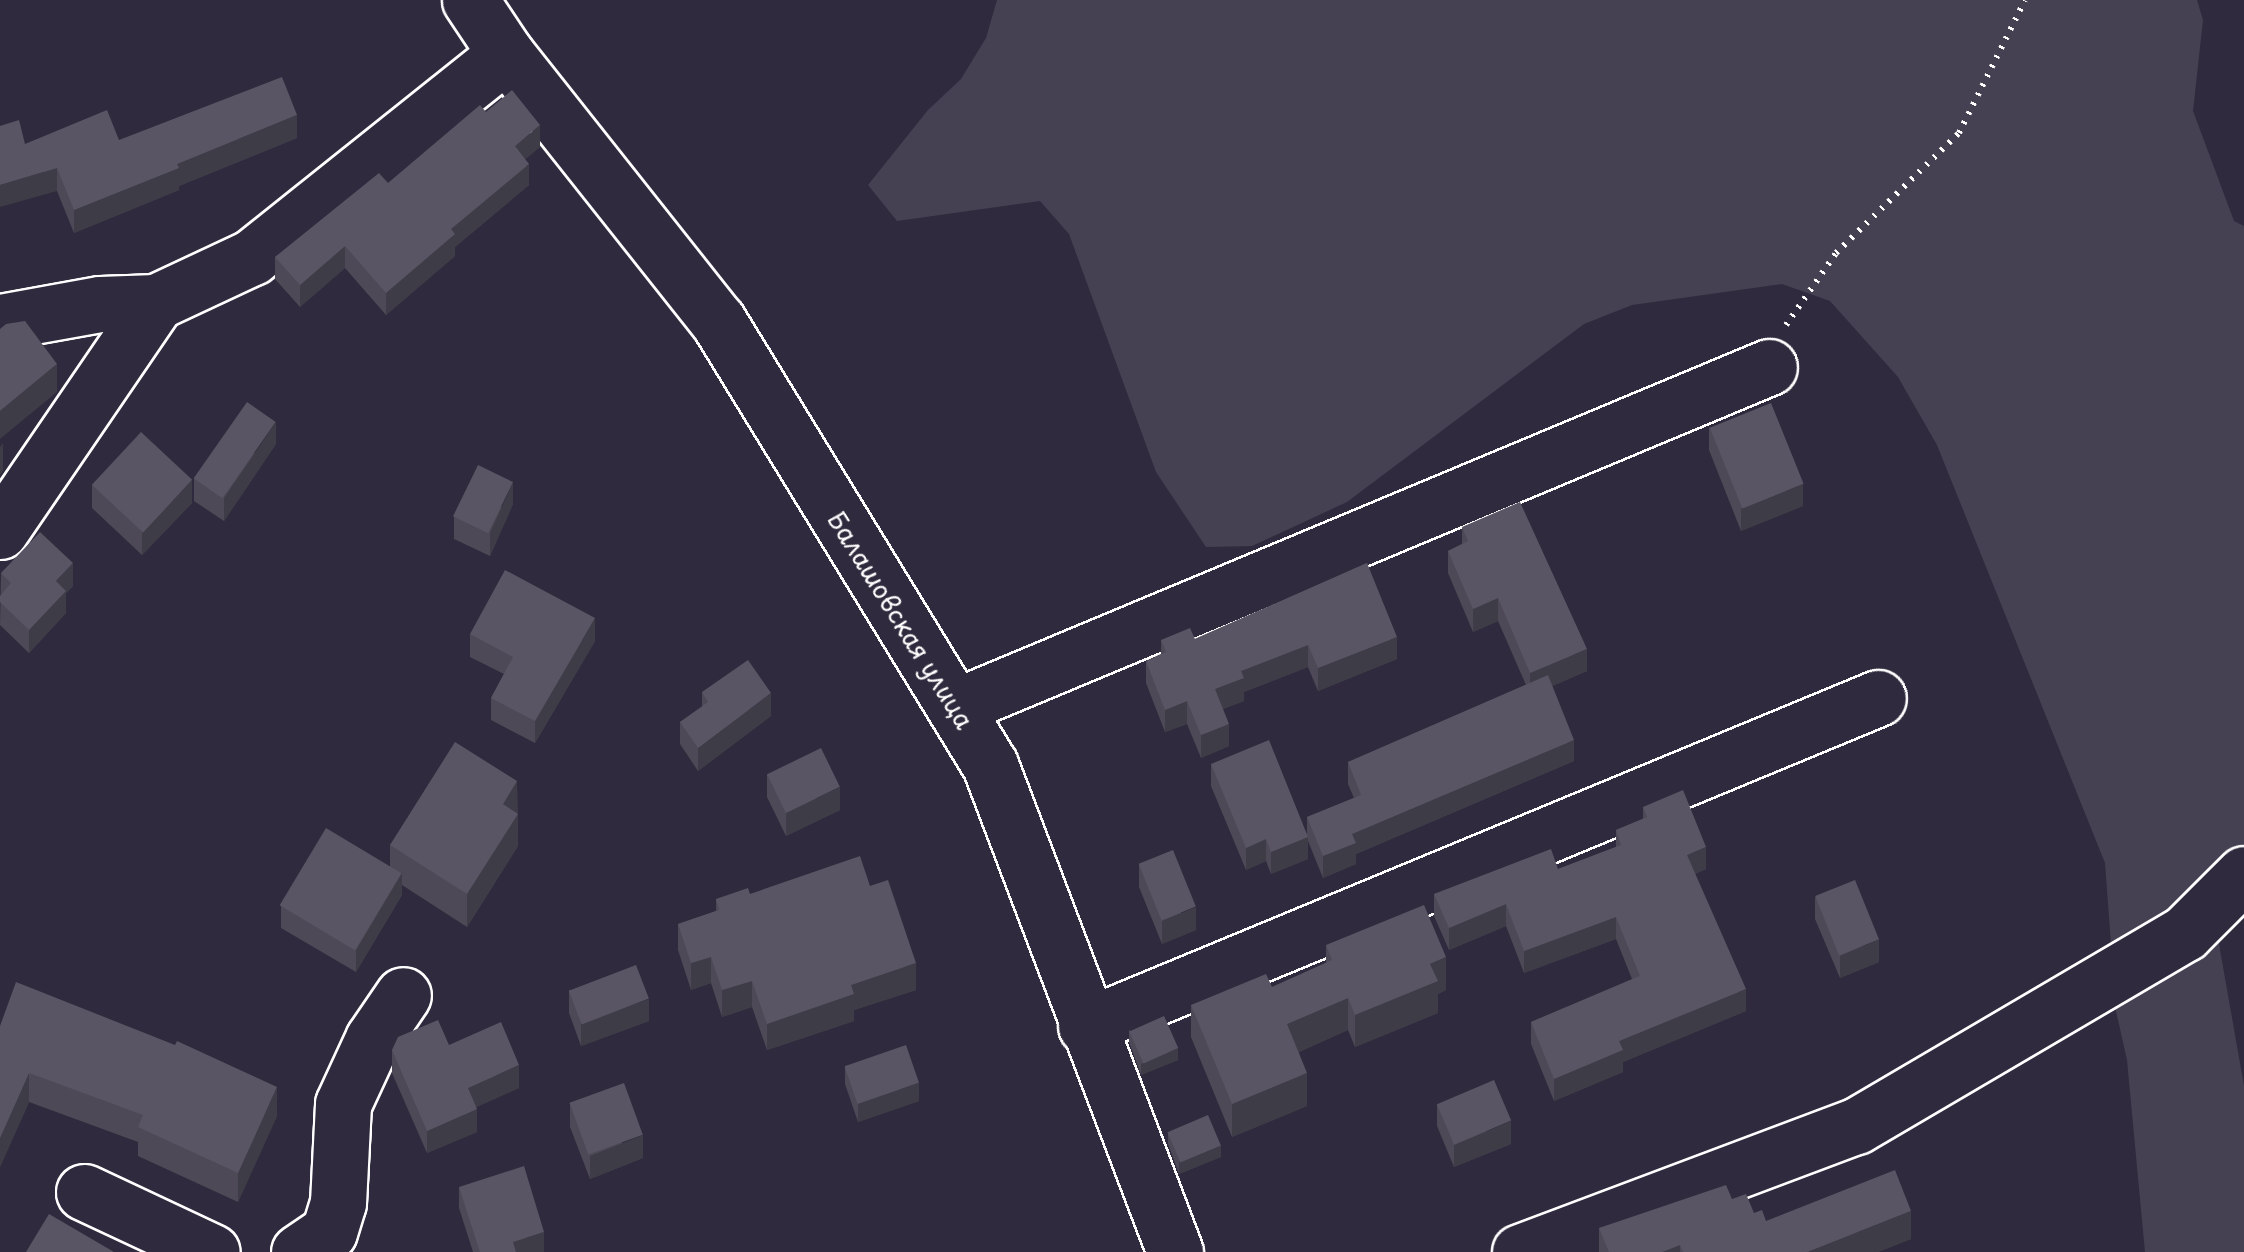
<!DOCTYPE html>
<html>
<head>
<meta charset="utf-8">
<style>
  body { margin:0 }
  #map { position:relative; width:2244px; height:1252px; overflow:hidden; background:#2f2a3d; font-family:"Playpen Sans",sans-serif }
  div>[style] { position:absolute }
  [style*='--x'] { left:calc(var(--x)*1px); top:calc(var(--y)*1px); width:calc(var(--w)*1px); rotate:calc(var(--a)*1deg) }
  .green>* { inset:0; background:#464152 }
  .path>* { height:6px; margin-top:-3px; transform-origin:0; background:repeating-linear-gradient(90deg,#fff 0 2.5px,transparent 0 10.5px) }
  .roads { filter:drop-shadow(2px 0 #fff) drop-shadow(-2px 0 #fff) drop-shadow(0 2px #fff) drop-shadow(0 -2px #fff) }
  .minor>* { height:55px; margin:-27.5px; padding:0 27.5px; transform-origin:27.5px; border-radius:27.5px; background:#2f2a3d }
  .wall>* { inset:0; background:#4d4956 }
  .shaded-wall>* { inset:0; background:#3e3c46 }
  .building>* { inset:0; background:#595564; transform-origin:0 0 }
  span { translate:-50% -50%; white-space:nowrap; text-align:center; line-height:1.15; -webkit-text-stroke:9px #2f2a3d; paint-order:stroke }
  .street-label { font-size:25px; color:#fff }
</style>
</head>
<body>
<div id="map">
  <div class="green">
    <div style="clip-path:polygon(997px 0,2197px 0,2203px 20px,2193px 111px,2234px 221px,2244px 226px,2244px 899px,2216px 927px,2244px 1086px,2244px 1252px,2145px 1252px,2127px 1060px,2116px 1011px,2105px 863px,1937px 445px,1898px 377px,1830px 301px,1782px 284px,1632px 305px,1584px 324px,1347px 502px,1252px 546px,1206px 547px,1156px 472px,1069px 234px,1040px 201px,897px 221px,868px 185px,928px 110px,961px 79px,986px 38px)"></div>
  </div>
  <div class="path">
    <div style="--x:1786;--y:325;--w:88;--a:-55.2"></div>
    <div style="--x:1836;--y:253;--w:172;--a:-44.3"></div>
    <div style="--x:1959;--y:133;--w:148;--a:-63.6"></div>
  </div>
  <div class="roads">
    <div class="minor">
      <div style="--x:470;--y:0;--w:65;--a:56.3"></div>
      <div style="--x:506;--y:54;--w:341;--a:51.6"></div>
      <div style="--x:718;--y:321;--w:521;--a:58.51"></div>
      <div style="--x:990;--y:765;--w:521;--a:69.2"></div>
      <div style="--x:0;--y:322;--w:102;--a:-10.2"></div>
      <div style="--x:100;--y:304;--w:56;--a:-2"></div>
      <div style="--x:0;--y:531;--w:277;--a:-55.7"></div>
      <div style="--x:156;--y:302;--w:106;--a:-25.1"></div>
      <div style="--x:252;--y:257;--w:325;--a:-38.6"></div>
      <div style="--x:955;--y:707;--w:882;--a:-22.67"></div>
      <div style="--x:1086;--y:1026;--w:857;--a:-22.5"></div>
      <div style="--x:84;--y:1192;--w:141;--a:25.1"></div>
      <div style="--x:299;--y:1252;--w:36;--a:-34"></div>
      <div style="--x:329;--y:1232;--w:30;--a:-73"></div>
      <div style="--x:338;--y:1203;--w:99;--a:-87.1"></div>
      <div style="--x:343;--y:1104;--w:72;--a:-65.2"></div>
      <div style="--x:373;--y:1039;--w:53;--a:-55.7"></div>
      <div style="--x:1520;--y:1252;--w:359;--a:-20.6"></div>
      <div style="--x:1856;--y:1126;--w:381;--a:-30.4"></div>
      <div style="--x:2185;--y:933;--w:83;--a:-45"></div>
    </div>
  </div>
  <div class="wall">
    <div style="clip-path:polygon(486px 112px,540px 147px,525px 159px,529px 185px,455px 247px,455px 256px,386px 315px,345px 268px,300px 307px,275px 279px,275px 257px,388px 183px)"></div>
    <div style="clip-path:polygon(297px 138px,179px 186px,179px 190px,74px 233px,57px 191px,25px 144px,119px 140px)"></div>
    <div style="clip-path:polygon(1709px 427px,1803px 506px,1741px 531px,1709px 450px)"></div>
    <div style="clip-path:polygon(276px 444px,224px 521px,194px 501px,194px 478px)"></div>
    <div style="clip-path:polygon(92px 485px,192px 503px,142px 555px,92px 508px)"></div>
    <div style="clip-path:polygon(513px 504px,490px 556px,454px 539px,454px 517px)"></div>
    <div style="clip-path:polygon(1462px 527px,1587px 671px,1552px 686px,1574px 761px,1356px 854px,1356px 864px,1323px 878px,1308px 841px,1308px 859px,1271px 874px,1266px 861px,1246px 870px,1211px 786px,1211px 764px,1307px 834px,1307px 817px,1354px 798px,1348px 784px,1348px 762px,1526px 685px,1498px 621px,1473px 632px,1448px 573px,1448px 551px,1462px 544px)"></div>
    <div style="clip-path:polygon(1367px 563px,1397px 659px,1318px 691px,1308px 667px,1244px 692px,1244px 701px,1223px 709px,1229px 746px,1201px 758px,1187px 724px,1165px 732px,1146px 683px,1146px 661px,1161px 654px,1161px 640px,1195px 639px)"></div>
    <div style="clip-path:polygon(1px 573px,73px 586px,66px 593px,66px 613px,29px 653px,0 625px)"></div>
    <div style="clip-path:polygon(470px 634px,595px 641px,535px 743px,491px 720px,491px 698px,504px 674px,470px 657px)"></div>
    <div style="clip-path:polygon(702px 692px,771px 716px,698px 771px,680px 744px,680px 722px,702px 707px)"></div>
    <div style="clip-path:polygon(767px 774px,840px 810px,786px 836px,767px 797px)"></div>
    <div style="clip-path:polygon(517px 781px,518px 846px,467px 927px,402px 885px,402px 895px,356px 972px,281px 928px,281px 906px,390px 866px,390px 845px)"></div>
    <div style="clip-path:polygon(1643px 807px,1706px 869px,1695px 874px,1746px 1011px,1623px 1062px,1623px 1072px,1554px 1101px,1531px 1044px,1531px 1022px,1632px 979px,1616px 939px,1524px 973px,1506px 926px,1449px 950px,1434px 916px,1434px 894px,1558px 869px,1616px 847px,1616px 830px,1643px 819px)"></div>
    <div style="clip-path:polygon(1139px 864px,1196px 930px,1162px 944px,1139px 887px)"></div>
    <div style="clip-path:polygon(870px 886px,916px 990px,854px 1010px,854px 1021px,767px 1050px,752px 1007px,722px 1017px,711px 983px,691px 990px,678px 950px,678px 924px,716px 911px,716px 899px,750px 894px)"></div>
    <div style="clip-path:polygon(1815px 897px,1879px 962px,1840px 978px,1815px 919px)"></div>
    <div style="clip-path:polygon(1326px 945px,1446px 990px,1438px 994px,1438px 1013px,1355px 1047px,1348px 1030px,1299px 1052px,1307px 1106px,1232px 1137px,1191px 1037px,1191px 1005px,1272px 987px,1326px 963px)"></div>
    <div style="clip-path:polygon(569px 990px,649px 1021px,581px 1046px,569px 1013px)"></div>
    <div style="clip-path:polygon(0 1026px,277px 1116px,238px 1202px,138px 1156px,138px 1142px,29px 1102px,0 1167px)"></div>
    <div style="clip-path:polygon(1129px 1030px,1178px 1060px,1141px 1075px,1129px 1042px)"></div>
    <div style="clip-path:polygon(449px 1045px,519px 1088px,476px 1107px,477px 1132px,427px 1153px,392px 1073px,392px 1050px)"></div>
    <div style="clip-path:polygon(845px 1066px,919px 1101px,858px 1122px,845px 1084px)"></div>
    <div style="clip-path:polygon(570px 1104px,643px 1158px,590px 1179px,570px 1127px)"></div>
    <div style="clip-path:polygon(1437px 1104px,1511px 1144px,1454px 1167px,1437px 1126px)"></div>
    <div style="clip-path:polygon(1168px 1133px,1221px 1157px,1179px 1174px,1168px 1144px)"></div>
    <div style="clip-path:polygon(459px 1187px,544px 1252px,473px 1252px,459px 1208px)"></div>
    <div style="clip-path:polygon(1732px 1199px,1766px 1221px,1911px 1239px,1878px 1252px,1599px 1252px,1599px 1228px)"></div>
  </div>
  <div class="shaded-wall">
    <div style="clip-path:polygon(297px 115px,297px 138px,179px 186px,179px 190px,74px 233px,74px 210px,177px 164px)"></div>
    <div style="clip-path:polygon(540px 125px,540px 147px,515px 168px,515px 146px)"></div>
    <div style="clip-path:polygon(529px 164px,529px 185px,455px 247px,455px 256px,386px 315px,386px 293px,451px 229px)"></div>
    <div style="clip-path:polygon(57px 168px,57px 191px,0 207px,0 185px)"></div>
    <div style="clip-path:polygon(345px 246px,345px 268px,300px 307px,300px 285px)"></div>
    <div style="clip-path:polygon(57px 364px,57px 392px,0 439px,0 411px)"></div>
    <div style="clip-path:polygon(276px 422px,276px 444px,224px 521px,224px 498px)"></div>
    <div style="clip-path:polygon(3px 443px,3px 471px,0 475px,0 447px)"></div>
    <div style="clip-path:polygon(192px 480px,192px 503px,142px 555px,142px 533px)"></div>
    <div style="clip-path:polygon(513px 482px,513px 504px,490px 556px,490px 533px)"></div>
    <div style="clip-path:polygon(1803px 484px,1803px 506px,1741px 531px,1741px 509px)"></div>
    <div style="clip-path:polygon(73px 563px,73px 586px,66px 593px,66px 613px,29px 653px,29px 630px,56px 581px)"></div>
    <div style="clip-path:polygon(1498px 598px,1498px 621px,1473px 632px,1473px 609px)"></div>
    <div style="clip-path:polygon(595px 618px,595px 641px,535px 743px,535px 721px)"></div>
    <div style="clip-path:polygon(1397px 637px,1397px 659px,1318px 691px,1318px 668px)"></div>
    <div style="clip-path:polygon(1308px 645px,1308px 667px,1244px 692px,1244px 701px,1215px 712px,1215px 689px,1241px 671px)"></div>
    <div style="clip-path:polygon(1587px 649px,1587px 671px,1530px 696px,1530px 673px)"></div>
    <div style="clip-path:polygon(771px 693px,771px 716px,698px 771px,698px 748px)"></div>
    <div style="clip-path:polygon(1187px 701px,1187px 724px,1165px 732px,1165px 710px)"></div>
    <div style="clip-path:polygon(1229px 724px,1229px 746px,1201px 758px,1201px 735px)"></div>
    <div style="clip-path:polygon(1574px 740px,1574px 761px,1356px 854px,1356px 864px,1323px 878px,1323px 856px,1352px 834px)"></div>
    <div style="clip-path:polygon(517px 781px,518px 846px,467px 927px,467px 894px,503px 804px)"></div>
    <div style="clip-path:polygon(840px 787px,840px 810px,786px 836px,786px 813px)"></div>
    <div style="clip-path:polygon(1308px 837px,1308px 859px,1271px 874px,1271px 852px)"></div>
    <div style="clip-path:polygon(1266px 839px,1266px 861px,1246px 870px,1246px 848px)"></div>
    <div style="clip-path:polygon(1706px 847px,1706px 869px,1687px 877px,1687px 855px)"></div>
    <div style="clip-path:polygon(402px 873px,402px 895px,356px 972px,356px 950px)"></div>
    <div style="clip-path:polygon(1506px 904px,1506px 926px,1449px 950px,1449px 928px)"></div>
    <div style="clip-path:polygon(1196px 907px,1196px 930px,1162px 944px,1162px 921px)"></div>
    <div style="clip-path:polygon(1616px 917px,1616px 939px,1524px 973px,1524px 951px)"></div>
    <div style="clip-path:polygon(1879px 939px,1879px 962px,1840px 978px,1840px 956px)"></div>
    <div style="clip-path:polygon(711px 957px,711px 983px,691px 990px,691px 963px)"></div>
    <div style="clip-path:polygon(1446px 957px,1446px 990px,1438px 994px,1438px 1013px,1355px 1047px,1355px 1015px,1430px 964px)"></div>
    <div style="clip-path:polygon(916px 963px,916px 990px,854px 1010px,854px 1021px,767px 1050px,767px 1024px,851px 985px)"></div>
    <div style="clip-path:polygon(752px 981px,752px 1007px,722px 1017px,722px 990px)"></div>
    <div style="clip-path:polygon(1746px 989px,1746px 1011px,1623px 1062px,1623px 1072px,1554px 1101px,1554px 1079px,1619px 1041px)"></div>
    <div style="clip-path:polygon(1348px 998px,1348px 1030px,1287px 1057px,1287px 1024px)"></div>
    <div style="clip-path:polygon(649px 999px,649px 1021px,581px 1046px,581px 1023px)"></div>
    <div style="clip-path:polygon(1178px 1048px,1178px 1060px,1141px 1075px,1141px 1064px)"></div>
    <div style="clip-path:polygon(519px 1065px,519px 1088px,468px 1111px,468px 1088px)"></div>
    <div style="clip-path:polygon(29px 1073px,29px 1102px,0 1167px,0 1138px)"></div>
    <div style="clip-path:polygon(1307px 1073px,1307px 1106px,1232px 1137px,1232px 1104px)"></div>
    <div style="clip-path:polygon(919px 1083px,919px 1101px,858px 1122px,858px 1103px)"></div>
    <div style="clip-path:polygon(277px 1087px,277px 1116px,238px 1202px,238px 1173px)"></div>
    <div style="clip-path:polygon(477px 1109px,477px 1132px,427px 1153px,427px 1131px)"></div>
    <div style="clip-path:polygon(1511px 1121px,1511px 1144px,1454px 1167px,1454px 1145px)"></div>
    <div style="clip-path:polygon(643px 1135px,643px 1158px,590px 1179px,590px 1156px)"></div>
    <div style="clip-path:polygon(1221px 1145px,1221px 1157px,1179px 1174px,1179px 1162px)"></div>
    <div style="clip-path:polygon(1911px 1211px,1911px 1239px,1878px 1252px,1807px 1252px)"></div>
    <div style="clip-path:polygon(544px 1232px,544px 1252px,513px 1252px,513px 1242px)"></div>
    <div style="clip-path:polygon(1680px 1245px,1680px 1252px,1662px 1252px)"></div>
  </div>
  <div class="building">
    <div style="clip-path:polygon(282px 77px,297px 115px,177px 164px,179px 168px,74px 210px,57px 168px,0 185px,0 126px,19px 120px,25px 144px,107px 110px,119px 140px)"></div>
    <div style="clip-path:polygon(512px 90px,540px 125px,515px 146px,529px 164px,451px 229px,455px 234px,386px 293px,345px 246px,300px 285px,275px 257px,379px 173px,388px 183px,480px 105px,486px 112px)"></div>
    <div style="clip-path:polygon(25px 321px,57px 364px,0 411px,0 329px,6px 324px)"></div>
    <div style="left:247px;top:402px;width:35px;height:93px;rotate:35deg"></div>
    <div style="left:1771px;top:403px;width:87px;height:66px;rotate:68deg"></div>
    <div style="left:141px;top:432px;width:70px;height:72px;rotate:43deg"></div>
    <div style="left:478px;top:465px;width:39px;height:57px;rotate:26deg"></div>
    <div style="clip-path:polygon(1520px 502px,1587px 649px,1530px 673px,1498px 598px,1473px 609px,1448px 551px,1468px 541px,1462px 527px)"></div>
    <div style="clip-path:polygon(40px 532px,73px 563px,56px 581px,66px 591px,29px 630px,0 602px,0 596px,11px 583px,1px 573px)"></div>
    <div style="clip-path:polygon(1367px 563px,1397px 637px,1318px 668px,1308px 645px,1241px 671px,1244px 678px,1215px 689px,1229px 724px,1201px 735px,1187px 701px,1165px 710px,1146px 661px,1166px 652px,1161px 640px,1190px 628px,1195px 639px)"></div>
    <div style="clip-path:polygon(505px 570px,595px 618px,535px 721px,491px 698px,513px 657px,470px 634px)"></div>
    <div style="clip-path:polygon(748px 660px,771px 693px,698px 748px,680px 722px,708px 702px,702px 692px)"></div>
    <div style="clip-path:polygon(1548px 675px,1574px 740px,1352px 834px,1356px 843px,1323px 856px,1307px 817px,1361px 795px,1348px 762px)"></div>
    <div style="clip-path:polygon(1269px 740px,1308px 837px,1271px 852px,1266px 839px,1246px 848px,1211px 764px)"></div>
    <div style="clip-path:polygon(455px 742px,517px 781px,503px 804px,518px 814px,467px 894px,390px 845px)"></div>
    <div style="left:821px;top:748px;width:43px;height:60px;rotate:64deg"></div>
    <div style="clip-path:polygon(1683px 790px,1706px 847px,1687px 855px,1746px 989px,1619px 1041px,1623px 1050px,1554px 1079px,1531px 1022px,1640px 976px,1616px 917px,1524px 951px,1506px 904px,1449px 928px,1434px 894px,1551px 849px,1558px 869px,1621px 845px,1616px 830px,1647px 817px,1643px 807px)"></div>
    <div style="left:326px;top:828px;width:88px;height:90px;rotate:31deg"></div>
    <div style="left:1173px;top:850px;width:61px;height:37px;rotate:68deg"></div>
    <div style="clip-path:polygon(860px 856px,870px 886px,888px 880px,916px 963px,851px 985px,854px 994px,767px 1024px,752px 981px,722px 990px,711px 957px,691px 963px,678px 924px,719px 910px,716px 899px,748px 888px,750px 894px)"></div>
    <div style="left:1855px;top:880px;width:64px;height:43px;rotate:68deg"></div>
    <div style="clip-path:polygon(1424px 905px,1446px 957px,1430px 964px,1438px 981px,1355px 1015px,1348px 998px,1287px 1024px,1307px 1073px,1232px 1104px,1191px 1005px,1266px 974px,1272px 987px,1332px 960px,1326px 945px)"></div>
    <div style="left:636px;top:965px;width:36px;height:72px;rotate:69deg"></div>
    <div style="clip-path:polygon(16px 982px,175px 1045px,177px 1041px,277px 1087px,238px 1173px,138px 1127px,143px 1115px,29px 1073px,0 1138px,0 1026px)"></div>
    <div style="left:1164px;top:1016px;width:35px;height:38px;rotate:66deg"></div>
    <div style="clip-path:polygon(438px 1020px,449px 1045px,501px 1022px,519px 1065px,468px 1088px,477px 1109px,427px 1131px,392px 1050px,398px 1037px)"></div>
    <div style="left:906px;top:1045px;width:40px;height:65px;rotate:71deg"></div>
    <div style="left:1494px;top:1080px;width:44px;height:62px;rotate:67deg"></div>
    <div style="left:624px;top:1083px;width:55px;height:58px;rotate:70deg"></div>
    <div style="left:1208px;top:1115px;width:33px;height:44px;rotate:67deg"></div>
    <div style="clip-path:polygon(524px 1166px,544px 1232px,513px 1242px,516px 1252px,480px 1252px,459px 1187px)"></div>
    <div style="clip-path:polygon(1895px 1170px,1911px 1211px,1807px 1252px,1683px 1252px,1680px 1245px,1662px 1252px,1609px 1252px,1599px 1228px,1726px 1185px,1732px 1199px,1746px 1194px,1754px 1213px,1762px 1210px,1766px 1221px)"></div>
    <div style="clip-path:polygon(49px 1214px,114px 1252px,26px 1252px)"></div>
  </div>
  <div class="street-label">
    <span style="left:901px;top:620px;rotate:58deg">Балашовская улица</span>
  </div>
</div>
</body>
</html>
